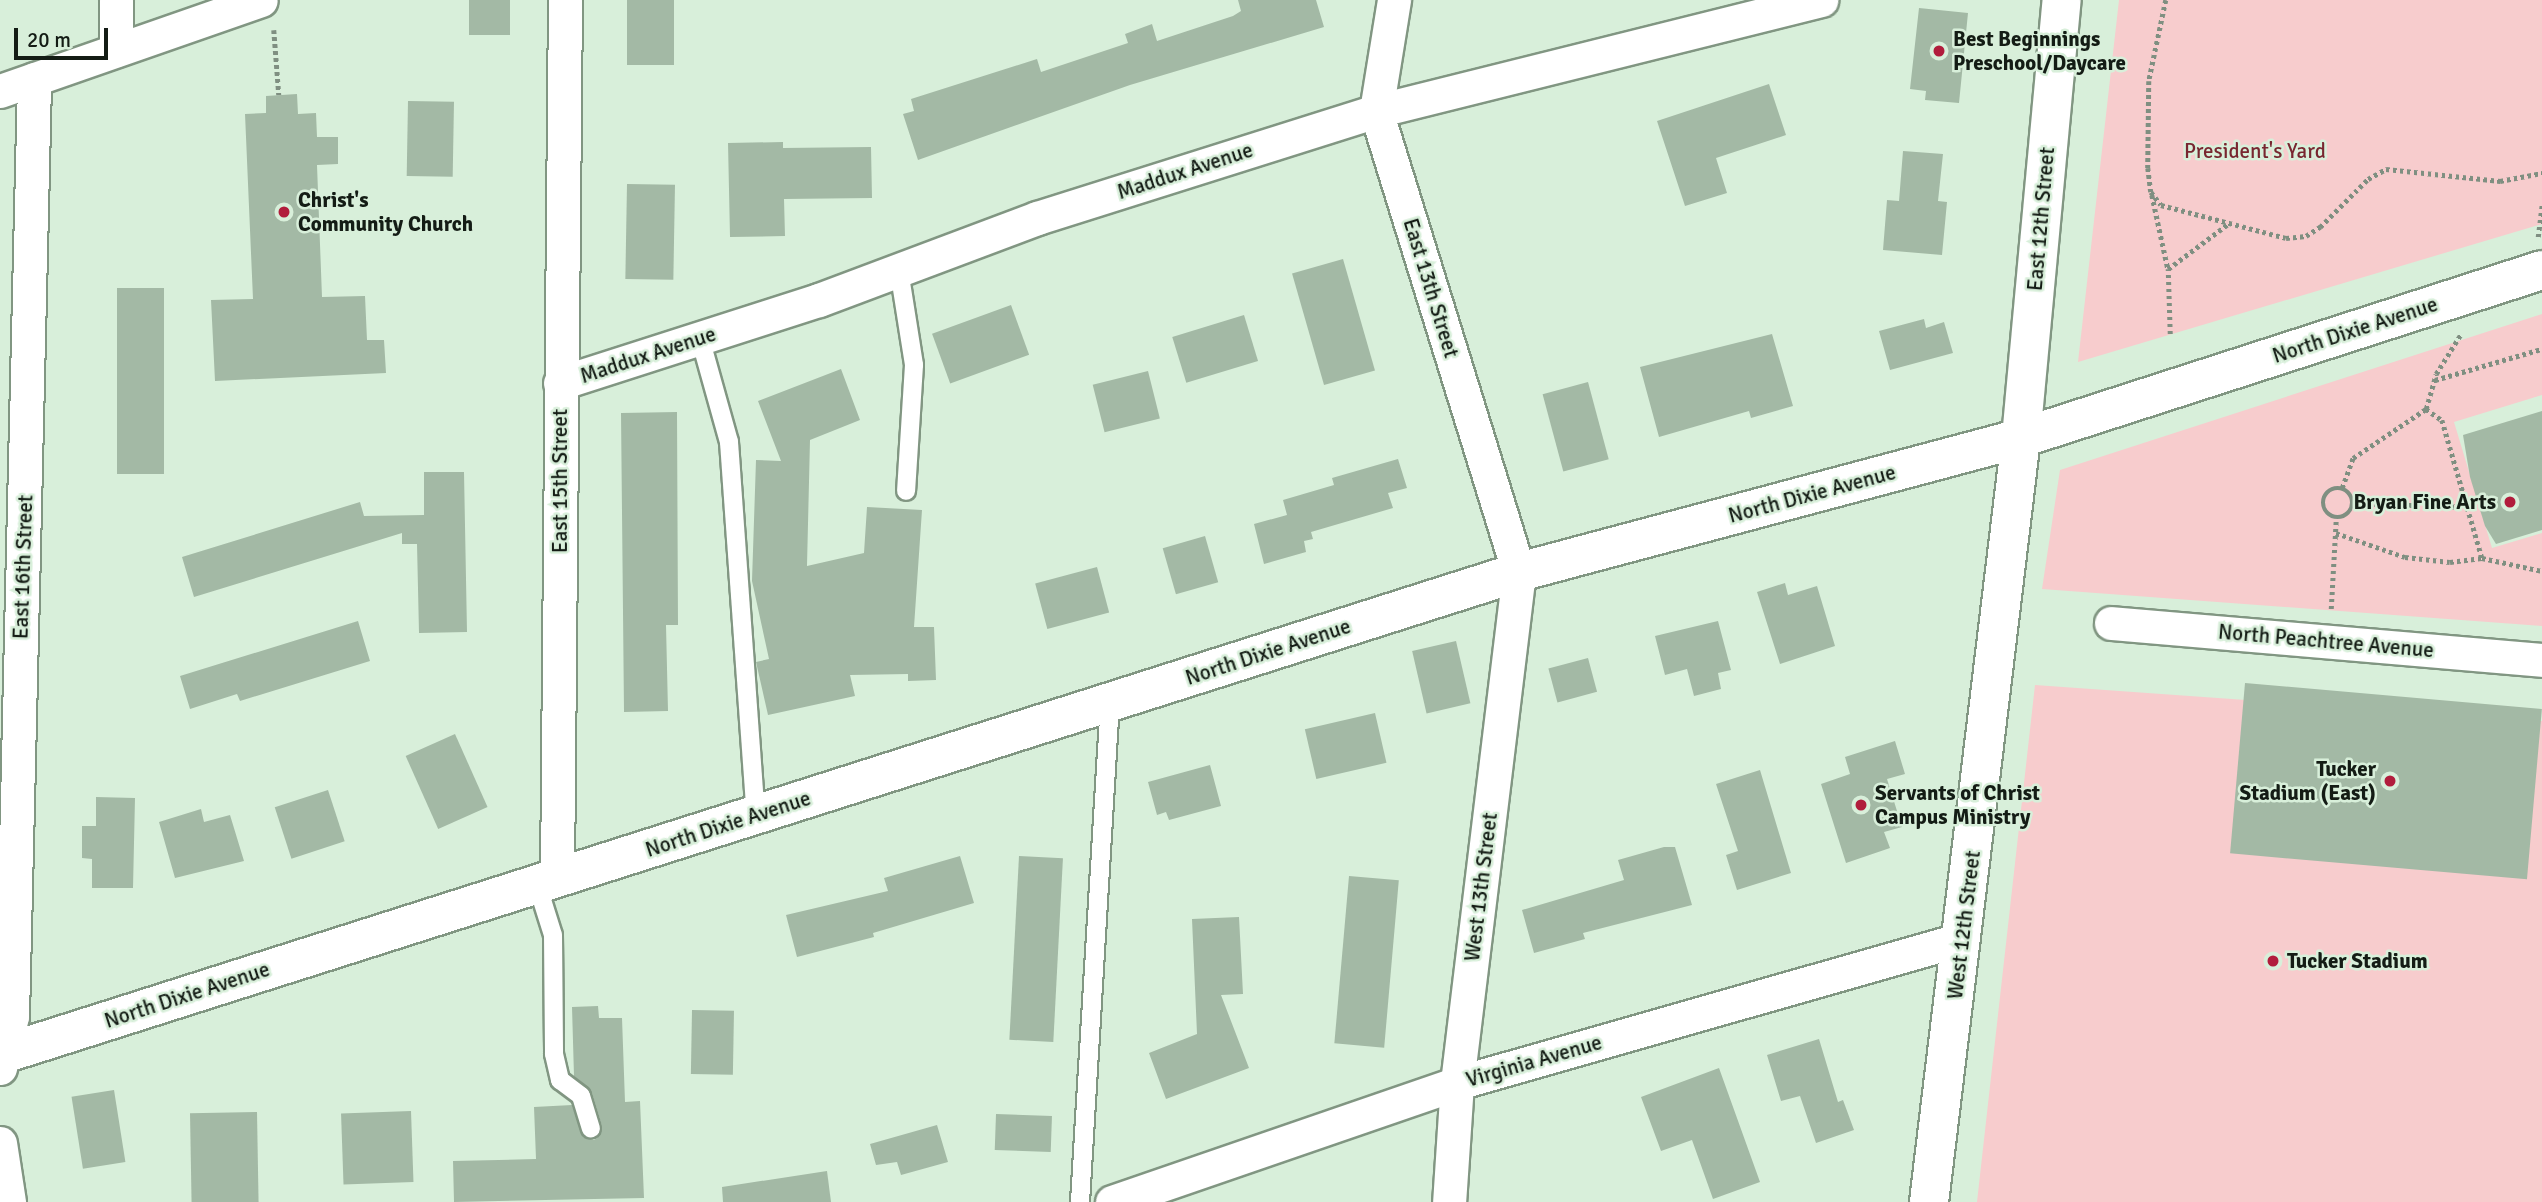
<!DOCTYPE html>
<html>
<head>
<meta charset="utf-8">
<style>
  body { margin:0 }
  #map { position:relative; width:2542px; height:1202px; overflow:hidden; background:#d8efda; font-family:Signika,sans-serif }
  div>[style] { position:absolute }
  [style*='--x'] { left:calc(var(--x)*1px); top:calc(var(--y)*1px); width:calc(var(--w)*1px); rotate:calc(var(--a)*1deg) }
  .green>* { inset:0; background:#f7cccd }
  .building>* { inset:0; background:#a3b9a5; transform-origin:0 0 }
  .path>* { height:4.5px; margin-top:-2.25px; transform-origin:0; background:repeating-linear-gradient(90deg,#7f8f81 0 3.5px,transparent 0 7px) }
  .path>.ring { margin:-2.25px; padding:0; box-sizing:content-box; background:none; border:4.5px solid #7f8f81; border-radius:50% }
  .roads { filter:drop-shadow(2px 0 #819682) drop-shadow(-2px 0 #819682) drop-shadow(0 2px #819682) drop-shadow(0 -2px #819682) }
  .lane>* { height:18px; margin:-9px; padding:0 9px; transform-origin:9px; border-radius:9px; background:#fff }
  .street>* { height:33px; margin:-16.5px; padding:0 16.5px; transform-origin:16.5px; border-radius:16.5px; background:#fff }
  .secondary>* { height:38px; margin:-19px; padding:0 19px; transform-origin:19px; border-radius:19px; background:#fff }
  .dots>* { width:19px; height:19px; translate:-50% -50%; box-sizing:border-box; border:4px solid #d8efda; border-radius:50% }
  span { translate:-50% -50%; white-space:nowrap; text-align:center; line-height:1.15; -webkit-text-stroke:5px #d8efda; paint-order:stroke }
  .poi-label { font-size:21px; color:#141c15; font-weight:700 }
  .left { translate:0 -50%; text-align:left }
  .right { translate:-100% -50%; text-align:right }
  .park-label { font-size:21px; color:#782630 }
  .street-label { font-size:21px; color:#141c15 }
  .scale { position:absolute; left:14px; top:28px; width:94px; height:32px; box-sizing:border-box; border:4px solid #141c15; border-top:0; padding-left:9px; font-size:21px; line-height:24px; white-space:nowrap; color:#141c15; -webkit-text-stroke:5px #d8efda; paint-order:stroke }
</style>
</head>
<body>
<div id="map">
  <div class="green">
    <div style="clip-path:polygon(2119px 0,2542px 0,2542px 224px,2078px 362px)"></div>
    <div style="clip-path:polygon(2542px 314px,2542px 395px,2454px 422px,2492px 548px,2542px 533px,2542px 626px,2042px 589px,2060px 470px)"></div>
    <div style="clip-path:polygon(2035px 685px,2542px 721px,2542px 1202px,1977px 1202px)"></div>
  </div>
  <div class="building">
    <div style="left:469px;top:0;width:41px;height:35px"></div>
    <div style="left:627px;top:0;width:47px;height:65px"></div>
    <div style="clip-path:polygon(1238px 0,1316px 0,1324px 27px,1130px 85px,918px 160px,903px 114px,914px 111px,911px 99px,1037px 59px,1041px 72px,1128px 43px,1125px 34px,1152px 24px,1157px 41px,1233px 16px,1241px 11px)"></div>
    <div style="clip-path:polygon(1919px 8px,1968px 13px,1959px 103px,1925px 100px,1926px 91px,1910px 89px)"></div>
    <div style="clip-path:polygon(1769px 84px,1786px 135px,1716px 158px,1727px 193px,1685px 206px,1657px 121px)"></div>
    <div style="clip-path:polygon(297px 94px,298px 114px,316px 113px,317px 137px,338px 137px,338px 164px,317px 165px,322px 297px,365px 296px,367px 340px,384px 340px,386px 373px,215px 381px,211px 300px,253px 299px,245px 114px,266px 113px,266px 96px)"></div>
    <div style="left:408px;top:101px;width:46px;height:75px;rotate:1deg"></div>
    <div style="clip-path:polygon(783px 142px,783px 148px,871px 147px,872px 198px,784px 199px,785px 236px,730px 237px,728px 143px)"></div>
    <div style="clip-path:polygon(1903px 151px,1943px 154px,1938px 201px,1947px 202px,1942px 255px,1883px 250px,1887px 200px,1899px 201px)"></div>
    <div style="left:627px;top:184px;width:48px;height:95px;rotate:1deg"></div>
    <div style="left:1343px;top:259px;width:116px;height:53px;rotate:74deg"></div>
    <div style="left:117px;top:288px;width:47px;height:186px"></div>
    <div style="left:1011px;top:305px;width:53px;height:84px;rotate:70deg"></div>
    <div style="left:1244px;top:315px;width:48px;height:75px;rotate:73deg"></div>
    <div style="clip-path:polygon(1924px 319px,1926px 328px,1944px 322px,1953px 353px,1890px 370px,1879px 331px)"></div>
    <div style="clip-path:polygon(1772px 334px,1793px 406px,1751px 418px,1749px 411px,1659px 437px,1640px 367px)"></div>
    <div style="clip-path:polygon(841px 369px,860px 420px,810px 440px,807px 566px,864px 553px,867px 507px,922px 510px,914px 627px,934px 627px,936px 680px,908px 681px,908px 674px,850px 675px,855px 696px,768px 715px,756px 662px,769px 659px,752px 581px,756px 460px,781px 461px,758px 401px)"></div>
    <div style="left:1148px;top:371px;width:49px;height:57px;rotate:76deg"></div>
    <div style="left:1588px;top:382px;width:80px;height:47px;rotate:75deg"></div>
    <div style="clip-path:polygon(2542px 411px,2542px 530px,2496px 544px,2485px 526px,2470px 477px,2463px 435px)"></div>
    <div style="clip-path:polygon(677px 412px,678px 625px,666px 625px,668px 711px,624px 712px,621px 413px)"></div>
    <div style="clip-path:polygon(1398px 459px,1407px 488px,1388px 493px,1393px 508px,1311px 532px,1313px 539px,1304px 541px,1306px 552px,1264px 564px,1254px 524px,1287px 515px,1283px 500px,1334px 485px,1332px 478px)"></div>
    <div style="clip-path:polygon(424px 472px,464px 472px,467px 632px,419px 633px,417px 544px,402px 544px,402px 533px,194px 597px,182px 557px,360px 502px,364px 516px,424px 515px)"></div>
    <div style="left:1205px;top:536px;width:48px;height:44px;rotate:74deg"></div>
    <div style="left:1097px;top:567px;width:47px;height:64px;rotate:75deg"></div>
    <div style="clip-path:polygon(1785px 583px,1788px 595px,1817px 586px,1835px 646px,1780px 664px,1757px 592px)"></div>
    <div style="clip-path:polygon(358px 621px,370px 661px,240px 701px,237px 694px,190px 709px,180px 676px)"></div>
    <div style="clip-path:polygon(1718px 621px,1731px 670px,1718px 673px,1721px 689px,1694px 696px,1687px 669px,1665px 675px,1655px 636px)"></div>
    <div style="left:1456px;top:641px;width:64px;height:45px;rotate:77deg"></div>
    <div style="left:1588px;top:658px;width:35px;height:41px;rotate:75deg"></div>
    <div style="left:2245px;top:683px;width:298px;height:171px;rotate:5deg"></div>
    <div style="left:1375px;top:713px;width:51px;height:72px;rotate:77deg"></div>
    <div style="left:455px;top:734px;width:80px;height:54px;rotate:66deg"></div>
    <div style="clip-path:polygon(1895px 741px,1905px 774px,1887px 779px,1902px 827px,1884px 832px,1890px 848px,1846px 863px,1821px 784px,1850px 774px,1845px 757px)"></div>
    <div style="clip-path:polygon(1210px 765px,1221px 806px,1169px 820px,1166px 812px,1157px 815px,1148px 782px)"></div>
    <div style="clip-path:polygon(1760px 770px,1791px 873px,1737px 890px,1726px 855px,1738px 851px,1716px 784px)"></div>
    <div style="left:328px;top:790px;width:54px;height:56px;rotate:72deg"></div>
    <div style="clip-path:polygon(96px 797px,135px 798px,133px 888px,92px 888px,92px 859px,82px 858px,82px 826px,96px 826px)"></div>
    <div style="clip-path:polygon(201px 809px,204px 822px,230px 815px,244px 861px,175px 878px,159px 822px)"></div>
    <div style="clip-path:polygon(1664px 847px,1675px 847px,1692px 905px,1583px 933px,1585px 939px,1534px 953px,1522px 910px,1624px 880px,1618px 860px)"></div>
    <div style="clip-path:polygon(960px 856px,974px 903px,873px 933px,874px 937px,797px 957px,786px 915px,888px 891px,884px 878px)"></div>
    <div style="left:1019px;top:856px;width:44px;height:184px;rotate:3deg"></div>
    <div style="left:1349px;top:876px;width:50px;height:168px;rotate:5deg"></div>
    <div style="clip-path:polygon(1239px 917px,1243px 994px,1221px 995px,1249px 1068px,1166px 1099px,1149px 1053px,1197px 1034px,1192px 919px)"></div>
    <div style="clip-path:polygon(598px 1006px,599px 1018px,622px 1018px,625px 1102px,640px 1101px,644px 1198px,454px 1202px,453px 1161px,536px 1159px,534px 1107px,572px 1105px,583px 1137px,594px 1140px,600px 1136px,602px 1126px,592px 1093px,574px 1076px,572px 1007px)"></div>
    <div style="left:692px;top:1010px;width:42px;height:64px;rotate:1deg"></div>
    <div style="clip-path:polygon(1819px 1039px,1838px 1102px,1843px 1100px,1854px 1130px,1816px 1143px,1800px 1096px,1781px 1101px,1767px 1055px)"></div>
    <div style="clip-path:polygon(1719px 1068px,1760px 1182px,1713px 1199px,1692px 1140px,1661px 1151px,1641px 1097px)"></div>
    <div style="left:114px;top:1090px;width:73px;height:43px;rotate:81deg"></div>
    <div style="left:411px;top:1111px;width:71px;height:70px;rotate:88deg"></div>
    <div style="left:257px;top:1112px;width:90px;height:67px;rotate:89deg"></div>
    <div style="left:996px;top:1114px;width:56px;height:36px;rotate:2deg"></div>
    <div style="clip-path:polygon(937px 1125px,948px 1162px,901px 1175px,897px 1162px,876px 1165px,870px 1144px)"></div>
    <div style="clip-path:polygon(827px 1171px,831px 1202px,723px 1202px,722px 1187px)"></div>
  </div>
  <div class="path">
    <div style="--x:2166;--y:0;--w:83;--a:101.9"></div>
    <div style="--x:2149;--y:81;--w:87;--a:90.7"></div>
    <div style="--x:2148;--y:168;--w:24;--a:83"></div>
    <div style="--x:2151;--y:192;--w:16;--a:52"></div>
    <div style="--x:2161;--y:205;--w:129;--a:14.8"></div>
    <div style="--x:2286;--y:238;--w:20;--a:-6"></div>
    <div style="--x:2306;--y:236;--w:17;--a:-33"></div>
    <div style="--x:2320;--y:227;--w:68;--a:-45"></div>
    <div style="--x:2368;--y:179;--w:21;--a:-29"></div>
    <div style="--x:2386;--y:169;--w:115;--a:6"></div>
    <div style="--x:2500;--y:181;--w:43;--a:-10.8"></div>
    <div style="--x:274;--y:30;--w:65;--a:85.6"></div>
    <div style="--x:2152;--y:195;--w:76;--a:77.8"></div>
    <div style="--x:2538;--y:237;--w:32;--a:-83"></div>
    <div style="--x:2170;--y:334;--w:65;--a:-91.8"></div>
    <div style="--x:2168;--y:269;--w:75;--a:-36.9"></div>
    <div style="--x:2435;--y:380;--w:111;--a:-16.2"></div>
    <div style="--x:2426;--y:409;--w:19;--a:35"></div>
    <div style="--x:2442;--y:420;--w:144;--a:73.8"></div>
    <div style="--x:2482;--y:558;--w:61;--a:12.2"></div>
    <div class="ring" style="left:2323px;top:488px;width:25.5px;height:25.5px"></div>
    <div style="--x:2342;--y:488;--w:32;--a:-70"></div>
    <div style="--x:2353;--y:458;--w:88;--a:-33.9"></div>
    <div style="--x:2426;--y:409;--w:36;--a:-74"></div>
    <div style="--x:2436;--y:374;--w:47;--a:-58"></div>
    <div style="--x:2353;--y:503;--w:114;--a:2"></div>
    <div style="--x:2336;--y:533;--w:73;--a:19.2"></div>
    <div style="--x:2405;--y:557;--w:45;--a:6.3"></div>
    <div style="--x:2450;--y:562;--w:32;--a:-7"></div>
    <div style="--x:2331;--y:609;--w:90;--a:-86.8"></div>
  </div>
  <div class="roads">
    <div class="lane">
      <div style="--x:899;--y:270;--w:96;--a:81"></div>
      <div style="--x:914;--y:365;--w:126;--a:93.6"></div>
      <div style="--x:700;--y:338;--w:108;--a:74.4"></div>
      <div style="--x:729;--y:442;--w:374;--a:85.9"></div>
      <div style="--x:537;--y:884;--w:53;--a:72.6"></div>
      <div style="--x:553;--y:935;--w:119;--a:89.5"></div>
      <div style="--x:554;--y:1054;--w:27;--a:77"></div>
      <div style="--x:560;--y:1080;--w:26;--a:37"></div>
      <div style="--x:581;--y:1096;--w:34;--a:73"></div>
      <div style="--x:1080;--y:1202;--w:501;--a:-86.57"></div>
    </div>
    <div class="street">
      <div style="--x:1394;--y:0;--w:112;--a:99.2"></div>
      <div style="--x:1376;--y:111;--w:483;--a:72.8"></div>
      <div style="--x:1519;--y:572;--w:515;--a:96.92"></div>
      <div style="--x:1457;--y:1083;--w:119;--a:93.8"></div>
      <div style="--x:116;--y:50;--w:50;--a:-90"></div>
      <div style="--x:0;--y:91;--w:276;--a:-19.2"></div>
      <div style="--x:560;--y:383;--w:272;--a:-17.8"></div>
      <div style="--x:819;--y:300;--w:233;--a:-20.6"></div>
      <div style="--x:1037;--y:218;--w:355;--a:-17.5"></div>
      <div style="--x:1376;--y:111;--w:459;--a:-14"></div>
      <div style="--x:2111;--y:623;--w:433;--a:4.9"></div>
      <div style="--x:557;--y:878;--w:878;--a:-89.48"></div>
      <div style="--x:0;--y:1068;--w:53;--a:-77"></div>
      <div style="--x:12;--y:1016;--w:937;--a:-88.65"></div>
      <div style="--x:0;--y:1143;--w:60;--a:81.3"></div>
      <div style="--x:1112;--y:1202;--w:365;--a:-19"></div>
      <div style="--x:1457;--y:1083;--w:525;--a:-15.92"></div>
    </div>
    <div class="secondary">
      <div style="--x:0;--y:1055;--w:1594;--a:-17.64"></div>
      <div style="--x:1519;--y:572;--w:520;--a:-14.95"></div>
      <div style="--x:2021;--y:438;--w:547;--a:-17.87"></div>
      <div style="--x:1929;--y:1202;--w:770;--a:-83.13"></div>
      <div style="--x:2021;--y:438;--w:440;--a:-84.7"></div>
    </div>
  </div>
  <div class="dots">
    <div style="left:1939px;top:51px;background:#b11d3c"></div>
    <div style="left:284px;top:212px;background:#b11d3c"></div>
    <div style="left:2510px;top:502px;background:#b11d3c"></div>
    <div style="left:2390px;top:781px;background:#b11d3c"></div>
    <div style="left:1861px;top:805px;background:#b11d3c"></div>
    <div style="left:2273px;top:961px;background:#b11d3c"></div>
  </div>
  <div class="poi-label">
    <span class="left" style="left:1953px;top:51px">Best Beginnings<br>Preschool/Daycare</span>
    <span class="left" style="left:298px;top:212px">Christ's<br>Community Church</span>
    <span class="right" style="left:2496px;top:502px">Bryan Fine Arts</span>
    <span class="right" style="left:2376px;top:781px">Tucker<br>Stadium (East)</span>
    <span class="left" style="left:1875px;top:805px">Servants of Christ<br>Campus Ministry</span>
    <span class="left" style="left:2287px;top:961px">Tucker Stadium</span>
  </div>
  <div class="park-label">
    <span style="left:2255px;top:151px">President's Yard</span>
  </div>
  <div class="street-label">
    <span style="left:1185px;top:171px;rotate:-18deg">Maddux Avenue</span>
    <span style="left:2041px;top:219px;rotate:-85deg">East 12th Street</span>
    <span style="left:1431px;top:288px;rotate:73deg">East 13th Street</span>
    <span style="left:2355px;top:330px;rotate:-18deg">North Dixie Avenue</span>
    <span style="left:648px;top:355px;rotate:-18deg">Maddux Avenue</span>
    <span style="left:560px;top:481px;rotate:-90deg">East 15th Street</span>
    <span style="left:1812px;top:494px;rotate:-15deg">North Dixie Avenue</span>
    <span style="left:23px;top:567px;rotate:-88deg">East 16th Street</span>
    <span style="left:2326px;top:641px;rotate:5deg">North Peachtree Avenue</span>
    <span style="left:1268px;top:652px;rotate:-18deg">North Dixie Avenue</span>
    <span style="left:728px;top:824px;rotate:-18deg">North Dixie Avenue</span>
    <span style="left:1481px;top:887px;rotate:-83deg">West 13th Street</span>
    <span style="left:1964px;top:925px;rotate:-83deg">West 12th Street</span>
    <span style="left:187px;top:995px;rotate:-18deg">North Dixie Avenue</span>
    <span style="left:1534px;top:1061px;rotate:-16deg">Virginia Avenue</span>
  </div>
  <div class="scale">20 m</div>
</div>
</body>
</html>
